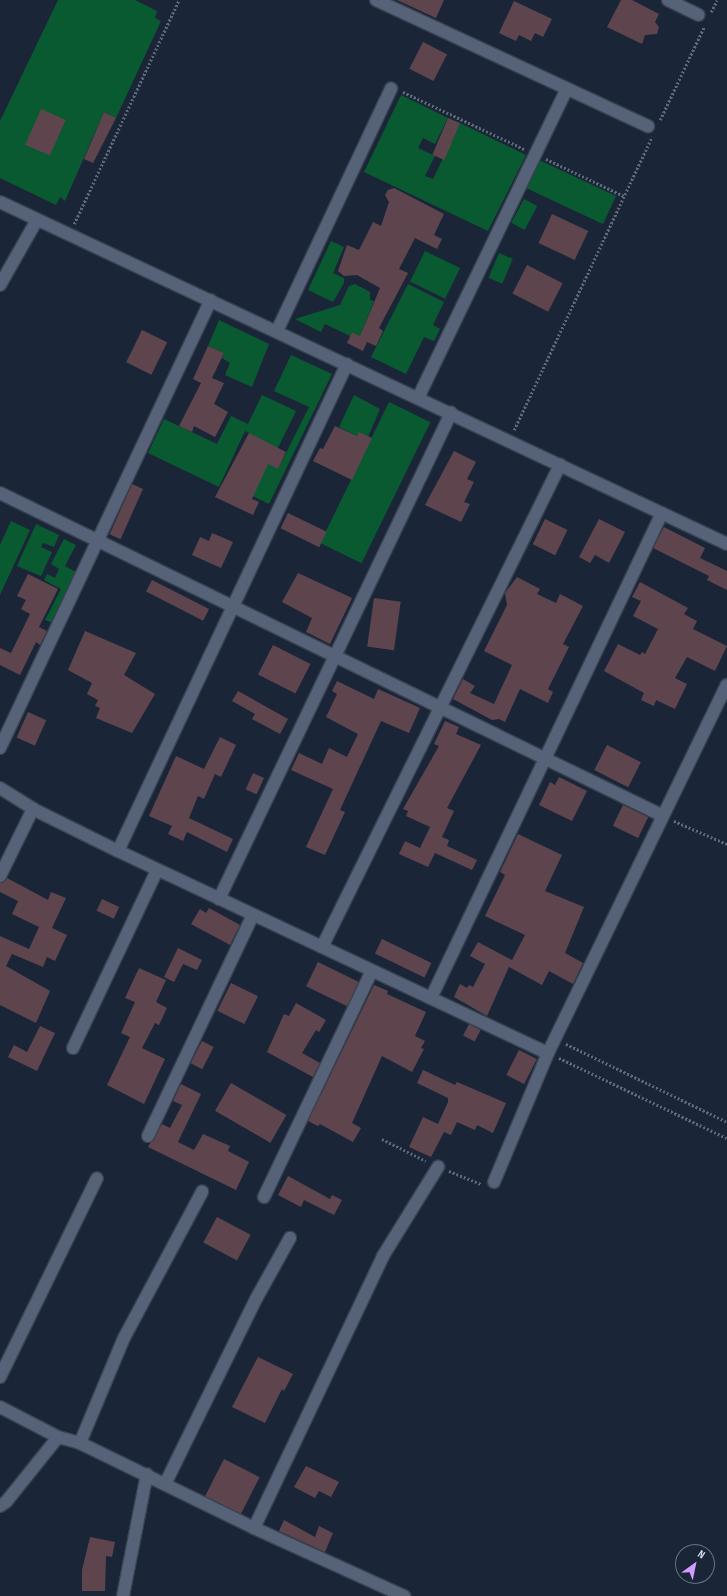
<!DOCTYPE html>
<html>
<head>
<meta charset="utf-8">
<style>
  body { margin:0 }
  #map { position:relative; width:727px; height:1596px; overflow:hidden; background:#1a2638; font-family:"Sofia Sans Condensed",sans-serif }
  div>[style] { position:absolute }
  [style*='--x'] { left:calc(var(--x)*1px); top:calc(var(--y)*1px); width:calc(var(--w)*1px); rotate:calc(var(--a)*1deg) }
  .green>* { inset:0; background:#095931; transform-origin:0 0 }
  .building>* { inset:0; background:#5e454d; transform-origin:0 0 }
  .path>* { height:2.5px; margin-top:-1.25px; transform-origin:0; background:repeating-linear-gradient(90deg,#5e6979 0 2px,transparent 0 4px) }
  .roads { filter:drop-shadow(1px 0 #384151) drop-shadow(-1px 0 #384151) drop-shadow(0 1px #384151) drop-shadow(0 -1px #384151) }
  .minor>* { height:12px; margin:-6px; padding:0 6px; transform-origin:6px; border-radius:6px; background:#556277 }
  span { translate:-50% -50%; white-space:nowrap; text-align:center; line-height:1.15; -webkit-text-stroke:3px #1a2638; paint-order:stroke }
  .north { position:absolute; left:675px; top:1544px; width:40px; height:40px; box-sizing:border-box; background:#1a2638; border:1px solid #677181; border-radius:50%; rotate:33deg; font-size:11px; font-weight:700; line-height:16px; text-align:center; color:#dae2ee }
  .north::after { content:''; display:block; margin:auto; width:14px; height:18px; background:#d09dfe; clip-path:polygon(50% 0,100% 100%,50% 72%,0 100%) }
</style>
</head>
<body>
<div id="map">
  <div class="green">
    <div style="clip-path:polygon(58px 0,135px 0,157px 11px,155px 18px,161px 21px,116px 118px,104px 112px,65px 201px,60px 197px,56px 205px,0 178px,0 121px)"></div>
    <div style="clip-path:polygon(401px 95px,448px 118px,435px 144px,423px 138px,418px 148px,435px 156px,425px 176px,433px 179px,460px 123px,526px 155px,488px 231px,364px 172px)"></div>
    <div style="left:539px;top:160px;width:85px;height:31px;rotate:25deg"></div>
    <div style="left:524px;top:199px;width:15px;height:27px;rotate:28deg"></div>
    <div style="clip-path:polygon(331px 241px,344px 247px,333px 273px,344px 278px,344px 283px,333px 302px,308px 290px)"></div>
    <div style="left:425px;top:251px;width:39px;height:34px;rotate:26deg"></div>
    <div style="left:499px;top:253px;width:15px;height:27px;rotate:23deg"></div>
    <div style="clip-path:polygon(355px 284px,370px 292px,370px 300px,374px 301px,360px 336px,352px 332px,350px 336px,325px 324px,321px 332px,295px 319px,340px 305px,349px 286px)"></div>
    <div style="clip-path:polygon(408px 284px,444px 302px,433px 325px,440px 329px,434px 341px,424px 337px,406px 374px,371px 357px)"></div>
    <div style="clip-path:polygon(219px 320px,269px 344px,252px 387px,225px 375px,230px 363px,222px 358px,224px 353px,208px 346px)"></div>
    <div style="clip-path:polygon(291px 355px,332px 374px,269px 504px,236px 488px,256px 489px,267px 463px,278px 469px,309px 407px,274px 391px)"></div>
    <div style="clip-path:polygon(262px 395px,296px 411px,275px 454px,260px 439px,245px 431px,219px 487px,148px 453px,164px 419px,217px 444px,231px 416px,248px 424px)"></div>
    <div style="clip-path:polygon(354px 395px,380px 409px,368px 437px,357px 436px,339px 427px)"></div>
    <div style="left:389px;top:402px;width:46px;height:157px;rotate:26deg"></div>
    <div style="clip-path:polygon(11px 521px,30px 530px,0 595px,0 545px)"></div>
    <div style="clip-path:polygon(36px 524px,59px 535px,54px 547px,43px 543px,41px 547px,52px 552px,41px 576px,17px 566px)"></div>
    <div style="clip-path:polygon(64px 539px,76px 545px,65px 566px,78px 573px,53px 623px,45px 620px,61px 589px,44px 580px,47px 574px,55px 578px,59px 569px,51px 564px)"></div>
  </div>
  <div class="building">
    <div style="clip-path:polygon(397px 0,444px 0,436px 18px)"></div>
    <div style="clip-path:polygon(621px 0,632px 0,659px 14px,655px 22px,659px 27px,657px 34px,645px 35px,642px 44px,607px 27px)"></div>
    <div style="clip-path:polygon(514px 1px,552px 19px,543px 37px,535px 33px,531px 41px,519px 35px,516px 41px,499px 33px)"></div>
    <div style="left:423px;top:42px;width:27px;height:30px;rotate:27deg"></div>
    <div style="left:41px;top:109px;width:27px;height:39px;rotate:24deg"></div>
    <div style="clip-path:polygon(104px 112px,116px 118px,93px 163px,84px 159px)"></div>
    <div style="left:448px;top:118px;width:13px;height:40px;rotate:23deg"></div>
    <div style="clip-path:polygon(394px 188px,444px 214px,434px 235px,442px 239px,437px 249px,415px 238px,399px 269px,408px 273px,379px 328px,383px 331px,376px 346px,367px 342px,363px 351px,347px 343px,352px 332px,360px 336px,380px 288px,357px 275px,344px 276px,338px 271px,347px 245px,359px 250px,373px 222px,381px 226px,389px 202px,385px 195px,388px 190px)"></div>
    <div style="left:552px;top:214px;width:40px;height:32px;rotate:25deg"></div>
    <div style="left:527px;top:265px;width:40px;height:32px;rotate:27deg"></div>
    <div style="left:142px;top:330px;width:28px;height:36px;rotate:26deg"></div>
    <div style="clip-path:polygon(208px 346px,224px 353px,212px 378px,224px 383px,214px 404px,228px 412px,215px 437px,194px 426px,192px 432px,179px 426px,201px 383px,193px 379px)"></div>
    <div style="clip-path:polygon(335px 426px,357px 436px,359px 432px,372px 438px,352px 480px,313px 461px,320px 448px,323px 449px)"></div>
    <div style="clip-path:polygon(249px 433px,286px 452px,278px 469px,268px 464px,252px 499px,259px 502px,253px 515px,215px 497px)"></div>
    <div style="clip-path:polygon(454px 451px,476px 462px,467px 479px,474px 482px,464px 502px,470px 504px,461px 522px,425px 505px)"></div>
    <div style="left:132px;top:484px;width:12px;height:55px;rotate:24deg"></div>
    <div style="left:288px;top:513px;width:43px;height:17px;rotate:26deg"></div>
    <div style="left:545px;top:519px;width:25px;height:28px;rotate:26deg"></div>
    <div style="clip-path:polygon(599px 519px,625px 532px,609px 563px,595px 555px,590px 563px,579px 557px)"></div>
    <div style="clip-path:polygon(664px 527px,705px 548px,700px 558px,727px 571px,727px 590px,707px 580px,709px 576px,653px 548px)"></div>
    <div style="clip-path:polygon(212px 533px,233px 542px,221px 568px,192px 555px,200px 537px,209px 541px)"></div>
    <div style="clip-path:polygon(298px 573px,352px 598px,330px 644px,306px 632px,312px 618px,282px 602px)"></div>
    <div style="clip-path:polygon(28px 574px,58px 589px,39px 627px,47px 631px,40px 645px,36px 642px,20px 675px,0 665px,0 648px,11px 653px,30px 614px,21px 609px,26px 600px,17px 596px)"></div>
    <div style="clip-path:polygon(517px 577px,540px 589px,537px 594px,556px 603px,560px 594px,583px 606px,563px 644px,569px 647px,548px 689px,553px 692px,548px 703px,520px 689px,505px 722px,499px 719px,492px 720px,453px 699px,463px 679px,475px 686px,470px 693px,494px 704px,512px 665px,484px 651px,507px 605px,505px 593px)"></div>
    <div style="left:152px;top:580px;width:64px;height:13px;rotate:27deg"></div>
    <div style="clip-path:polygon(640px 582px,688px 608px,684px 614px,697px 621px,693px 629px,727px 646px,715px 671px,687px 657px,675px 678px,687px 684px,675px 709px,656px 700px,654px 706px,641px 700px,644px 693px,604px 671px,618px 644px,640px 655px,642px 652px,645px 654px,658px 629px,633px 616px,641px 601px,632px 597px)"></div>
    <div style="left:374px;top:598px;width:27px;height:49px;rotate:8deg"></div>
    <div style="clip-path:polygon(85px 631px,136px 653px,124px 675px,155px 694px,132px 733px,96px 718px,100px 708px,95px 706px,98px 700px,87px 694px,92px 683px,68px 670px)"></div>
    <div style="left:273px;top:645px;width:42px;height:33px;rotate:27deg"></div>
    <div style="clip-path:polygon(337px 681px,374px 699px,378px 689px,420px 708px,409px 733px,381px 721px,340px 810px,345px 812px,325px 855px,306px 847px,333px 789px,291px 770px,299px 753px,322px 764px,329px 748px,347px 757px,358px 734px,326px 717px,337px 694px,332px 691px)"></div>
    <div style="clip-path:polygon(238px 691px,288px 719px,280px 734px,252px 719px,255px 714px,232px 701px)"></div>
    <div style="left:28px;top:712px;width:20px;height:28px;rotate:24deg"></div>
    <div style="clip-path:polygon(445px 721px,459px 727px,456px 734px,481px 745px,447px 808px,454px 811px,442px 837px,449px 840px,447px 846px,477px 860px,472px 870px,435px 853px,428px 867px,399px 854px,405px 841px,420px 848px,430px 827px,406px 816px,408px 811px,403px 809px,439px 746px,434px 744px)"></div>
    <div style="clip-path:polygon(220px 737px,236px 745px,221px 777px,215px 774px,204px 799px,198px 796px,189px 818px,233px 839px,227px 852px,187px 832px,183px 841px,168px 834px,172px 826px,149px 816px,176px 756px,204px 769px)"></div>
    <div style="left:607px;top:745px;width:38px;height:28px;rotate:27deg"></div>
    <div style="left:253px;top:773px;width:12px;height:18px;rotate:24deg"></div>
    <div style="clip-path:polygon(559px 777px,587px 791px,572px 821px,539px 805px,550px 782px,555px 785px)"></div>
    <div style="left:623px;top:805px;width:28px;height:23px;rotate:26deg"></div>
    <div style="clip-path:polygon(518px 834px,562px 855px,545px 891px,584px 907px,565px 953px,583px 963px,573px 984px,549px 971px,542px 985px,509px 967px,487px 1016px,454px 997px,460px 984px,467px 988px,469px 985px,473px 987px,485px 964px,470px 956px,478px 942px,512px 960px,525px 935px,485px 916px,505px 875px,500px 872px)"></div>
    <div style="clip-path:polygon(7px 878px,48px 900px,51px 892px,66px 898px,52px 928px,67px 935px,55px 961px,47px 957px,43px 967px,12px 954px,6px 966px,50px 991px,36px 1023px,0 1005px,0 936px,29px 949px,39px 927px,12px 914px,18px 901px,0 892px,0 883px)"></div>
    <div style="left:102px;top:899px;width:19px;height:13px;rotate:25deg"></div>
    <div style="clip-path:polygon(209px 908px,240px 925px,230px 945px,191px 924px,200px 909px,206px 913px)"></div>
    <div style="left:382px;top:939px;width:55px;height:16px;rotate:26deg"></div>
    <div style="clip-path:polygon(178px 948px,202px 960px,197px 970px,183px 964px,174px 982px,164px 977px)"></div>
    <div style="left:318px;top:962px;width:46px;height:27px;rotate:26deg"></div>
    <div style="clip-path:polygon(139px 968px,166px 980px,156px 1002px,167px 1008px,159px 1025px,155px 1023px,142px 1048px,165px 1059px,144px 1104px,107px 1085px,130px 1037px,121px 1033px,135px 1002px,125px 998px)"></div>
    <div style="left:231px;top:983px;width:30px;height:31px;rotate:26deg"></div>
    <div style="clip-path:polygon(374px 985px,388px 991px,387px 994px,426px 1012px,415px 1036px,425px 1041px,421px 1048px,424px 1049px,412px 1072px,382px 1056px,352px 1123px,361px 1128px,353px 1142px,320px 1124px,318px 1126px,308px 1121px)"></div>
    <div style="clip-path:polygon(296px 1003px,326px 1020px,319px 1032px,316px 1030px,302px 1053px,320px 1063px,313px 1077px,267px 1052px,284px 1014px,289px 1016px)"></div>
    <div style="left:469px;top:1024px;width:13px;height:13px;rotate:27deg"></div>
    <div style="clip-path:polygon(40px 1026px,55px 1033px,37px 1071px,8px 1057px,14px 1045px,27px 1052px)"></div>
    <div style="left:202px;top:1041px;width:13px;height:25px;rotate:27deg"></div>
    <div style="left:519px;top:1050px;width:20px;height:28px;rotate:27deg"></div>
    <div style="clip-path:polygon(423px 1070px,455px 1085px,457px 1082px,506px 1103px,493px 1133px,477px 1125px,475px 1130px,457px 1122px,451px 1135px,444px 1132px,431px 1157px,409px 1147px,423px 1117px,438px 1124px,448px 1102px,448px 1098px,417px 1083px)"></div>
    <div style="left:231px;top:1083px;width:64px;height:32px;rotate:30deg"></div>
    <div style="clip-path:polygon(181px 1084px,201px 1094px,178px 1142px,194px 1150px,203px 1134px,230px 1146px,228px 1151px,249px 1162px,236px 1190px,148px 1147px,162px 1124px,170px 1128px,182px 1105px,173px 1101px)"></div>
    <div style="clip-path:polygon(288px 1176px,330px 1199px,332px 1195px,342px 1200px,334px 1215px,304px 1200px,301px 1207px,278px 1195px)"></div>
    <div style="left:217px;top:1217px;width:38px;height:29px;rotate:28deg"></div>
    <div style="clip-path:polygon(258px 1357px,293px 1374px,284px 1391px,282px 1389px,265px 1423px,232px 1407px)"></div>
    <div style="left:224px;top:1459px;width:40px;height:42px;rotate:27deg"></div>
    <div style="clip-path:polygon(306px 1466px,339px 1482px,331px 1497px,319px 1491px,315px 1498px,294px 1487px)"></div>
    <div style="clip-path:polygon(284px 1520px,315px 1537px,319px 1526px,333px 1533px,325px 1552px,279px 1531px)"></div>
    <div style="clip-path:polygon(90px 1537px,115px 1542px,112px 1557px,106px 1556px,105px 1591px,82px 1591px,82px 1570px)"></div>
  </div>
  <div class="path">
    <div style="--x:711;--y:12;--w:13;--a:-63"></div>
    <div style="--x:403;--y:92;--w:134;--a:25.2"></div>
    <div style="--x:660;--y:120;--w:103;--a:-64.7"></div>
    <div style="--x:546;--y:159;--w:86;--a:25.4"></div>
    <div style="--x:74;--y:224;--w:247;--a:-64.9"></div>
    <div style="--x:514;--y:430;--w:324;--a:-64.8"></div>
    <div style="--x:674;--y:821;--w:58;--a:23.5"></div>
    <div style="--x:566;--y:1044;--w:179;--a:25.8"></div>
    <div style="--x:559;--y:1058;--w:186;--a:25.5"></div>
    <div style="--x:382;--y:1139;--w:49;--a:26.6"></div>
    <div style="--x:449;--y:1171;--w:35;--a:22"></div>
  </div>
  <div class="roads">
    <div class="minor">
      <div style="--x:376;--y:0;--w:300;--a:24.9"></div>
      <div style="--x:668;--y:0;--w:34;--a:26"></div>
      <div style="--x:0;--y:202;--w:803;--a:25.19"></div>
      <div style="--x:0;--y:285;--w:75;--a:-60.4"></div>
      <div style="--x:277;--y:331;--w:268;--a:-64.8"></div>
      <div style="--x:418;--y:398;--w:343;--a:-64.3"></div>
      <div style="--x:0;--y:493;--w:737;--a:25.97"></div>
      <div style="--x:0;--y:748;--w:495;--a:-64.8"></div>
      <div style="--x:0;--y:788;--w:39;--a:32"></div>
      <div style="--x:33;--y:809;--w:95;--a:26.3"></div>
      <div style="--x:118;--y:851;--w:475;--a:25.2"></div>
      <div style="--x:118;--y:851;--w:538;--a:-64.82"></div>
      <div style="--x:0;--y:876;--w:75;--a:-63.8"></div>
      <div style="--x:219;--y:899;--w:539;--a:-64.48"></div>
      <div style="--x:322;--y:947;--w:538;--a:-63.72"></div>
      <div style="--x:431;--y:998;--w:537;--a:-64.53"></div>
      <div style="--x:73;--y:1048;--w:197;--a:-64.7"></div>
      <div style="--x:148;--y:1136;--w:245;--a:-64.6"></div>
      <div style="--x:494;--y:1182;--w:140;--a:-67.3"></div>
      <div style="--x:548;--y:1053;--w:409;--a:-64.1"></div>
      <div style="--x:264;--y:1197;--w:250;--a:-64.5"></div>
      <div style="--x:0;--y:1377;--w:221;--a:-64"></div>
      <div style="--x:0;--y:1407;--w:65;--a:27.3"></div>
      <div style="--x:58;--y:1437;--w:23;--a:15"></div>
      <div style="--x:80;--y:1443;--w:194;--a:26"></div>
      <div style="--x:254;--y:1528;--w:165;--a:24.4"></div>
      <div style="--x:80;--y:1443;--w:114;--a:-67.3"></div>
      <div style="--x:124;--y:1338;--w:166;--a:-61.9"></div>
      <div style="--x:166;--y:1482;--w:204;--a:-63.8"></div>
      <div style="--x:256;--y:1299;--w:70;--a:-60.9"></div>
      <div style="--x:0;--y:1506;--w:7;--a:-34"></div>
      <div style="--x:6;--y:1502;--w:83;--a:-51.3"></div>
      <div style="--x:254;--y:1528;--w:301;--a:-64.6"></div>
      <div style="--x:383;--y:1256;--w:105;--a:-58.3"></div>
      <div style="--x:123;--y:1596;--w:124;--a:-78.9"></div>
    </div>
  </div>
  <div class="north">N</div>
</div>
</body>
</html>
